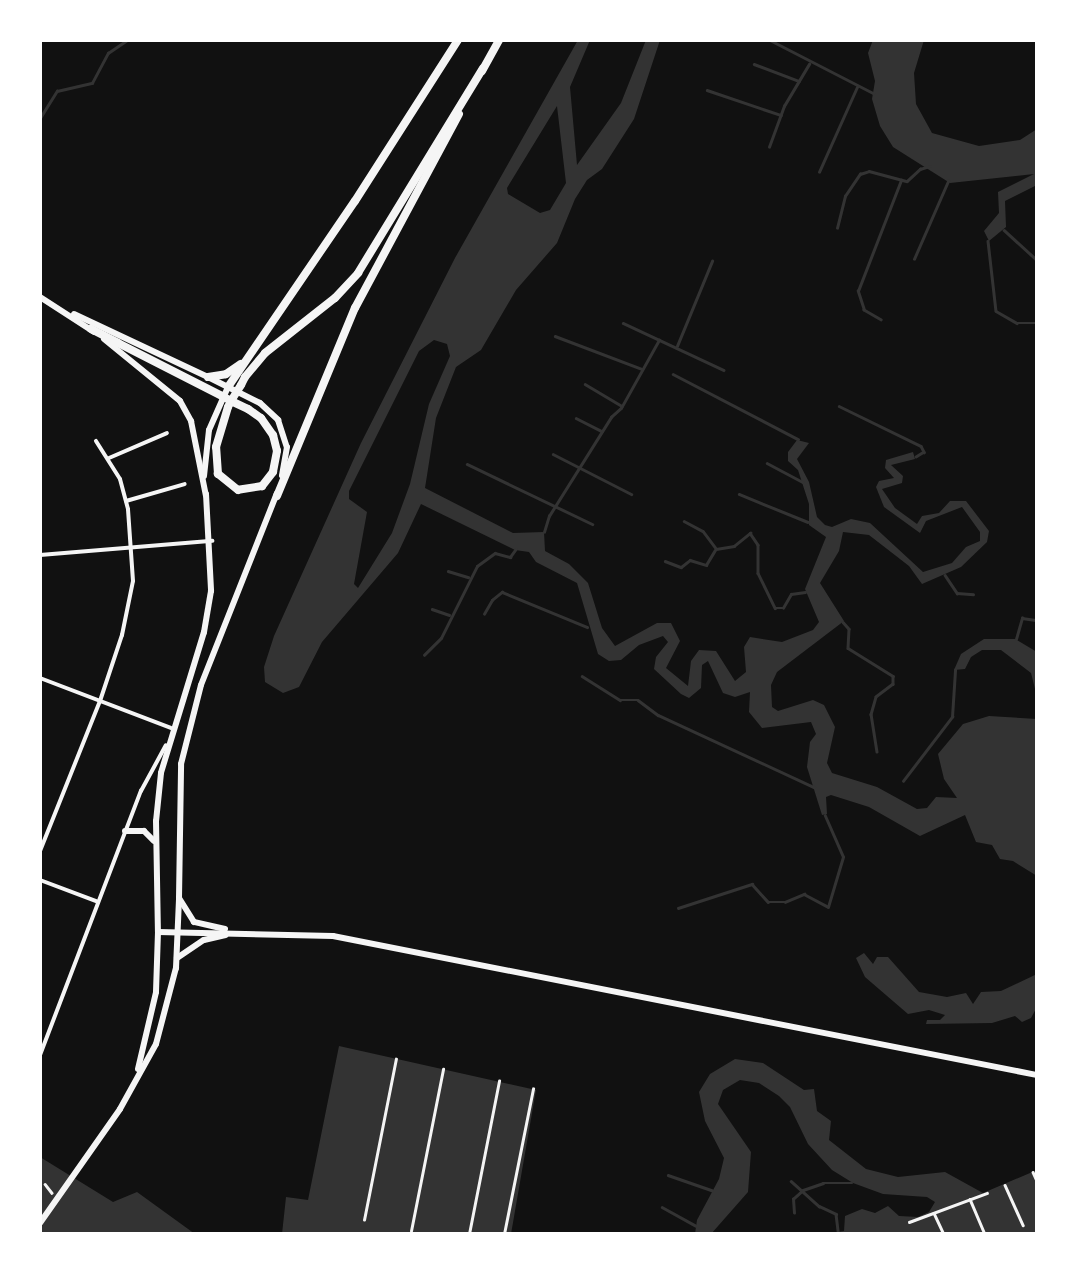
<!DOCTYPE html>
<html>
<head>
<meta charset="utf-8">
<style>
  body { margin:0 }
  #map { position:relative; width:1077px; height:1274px; overflow:hidden; background:#111; font-family:"PT Sans",sans-serif }
  div>[style] { position:absolute }
  [style*='--x'] { left:calc(var(--x)*1px); top:calc(var(--y)*1px); width:calc(var(--w)*1px); rotate:calc(var(--a)*1deg) }
  .water>* { inset:0; background:#333 }
  .stream>* { height:2.5px; margin:-1.25px; padding:0 1.25px; transform-origin:1.25px; border-radius:1.25px; background:#333 }
  .path>* { height:2.5px; margin:-1.25px; padding:0 1.25px; transform-origin:1.25px; border-radius:1.25px; background:#f5f5f5 }
  .minor>* { height:4px; margin:-2px; padding:0 2px; transform-origin:2px; border-radius:2px; background:#f5f5f5 }
  .secondary>* { height:6px; margin:-3px; padding:0 3px; transform-origin:3px; border-radius:3px; background:#f5f5f5 }
  .primary>* { height:6px; margin:-3px; padding:0 3px; transform-origin:3px; border-radius:3px; background:#f5f5f5 }
  .trunk>* { height:6px; margin:-3px; padding:0 3px; transform-origin:3px; border-radius:3px; background:#f5f5f5 }
  .motorway>* { height:8px; margin:-4px; padding:0 4px; transform-origin:4px; border-radius:4px; background:#f5f5f5 }
  span { translate:-50% -50%; white-space:nowrap; text-align:center; line-height:1.15; -webkit-text-stroke:9px #fff; paint-order:stroke }
  .frame { position:absolute; inset:0; border:42px solid #fff; pointer-events:none }
</style>
</head>
<body>
<div id="map">
  <div class="water">
    <div style="clip-path:polygon(evenodd,578px 40px,590px 40px,570px 87px,577px 165px,621px 103px,646px 40px,660px 40px,634px 119px,602px 169px,587px 180px,575px 199px,557px 243px,516px 290px,481px 350px,456px 367px,436px 418px,425px 488px,513px 533px,544px 532px,545px 551px,569px 564px,588px 583px,602px 628px,615px 646px,657px 623px,671px 623px,680px 641px,666px 668px,688px 686px,691px 661px,699px 650px,716px 651px,735px 681px,746px 672px,744px 647px,750px 637px,782px 642px,813px 630px,819px 622px,805px 589px,826px 537px,809px 525px,809px 504px,798px 470px,788px 461px,788px 452px,797px 440px,809px 443px,797px 459px,809px 482px,817px 517px,825px 525px,832px 527px,851px 519px,870px 523px,923px 572px,952px 563px,966px 547px,980px 541px,980px 532px,962px 507px,926px 521px,920px 533px,884px 507px,876px 487px,879px 481px,894px 478px,885px 468px,886px 460px,913px 452px,915px 459px,891px 465px,903px 476px,902px 483px,882px 489px,895px 508px,917px 524px,922px 516px,939px 513px,950px 501px,966px 501px,989px 531px,987px 542px,961px 567px,922px 584px,909px 566px,869px 535px,843px 532px,839px 551px,820px 583px,844px 621px,777px 672px,771px 685px,772px 707px,778px 711px,813px 700px,824px 705px,835px 727px,827px 763px,832px 773px,877px 787px,917px 809px,927px 808px,936px 797px,957px 798px,944px 779px,938px 754px,963px 724px,989px 716px,1037px 719px,1037px 876px,1013px 861px,1000px 859px,992px 845px,976px 842px,965px 815px,920px 836px,869px 807px,831px 795px,826px 797px,827px 814px,822px 815px,807px 767px,810px 742px,816px 734px,811px 722px,762px 728px,749px 712px,750px 692px,735px 697px,723px 693px,708px 661px,702px 665px,701px 688px,689px 698px,681px 694px,654px 669px,656px 657px,668px 642px,663px 636px,639px 645px,621px 660px,609px 661px,598px 654px,577px 583px,536px 562px,529px 552px,515px 550px,421px 504px,398px 553px,322px 642px,299px 687px,283px 693px,265px 682px,264px 667px,274px 636px,361px 443px,455px 258px,578px 40px,557px 106px,566px 183px,550px 210px,540px 213px,508px 194px,507px 188px,557px 106px,578px 40px,434px 340px,447px 344px,450px 356px,429px 404px,410px 484px,392px 533px,358px 588px,354px 584px,367px 512px,349px 499px,349px 491px,419px 351px,434px 340px)"></div>
    <div style="clip-path:polygon(873px 40px,924px 40px,914px 73px,916px 104px,932px 133px,979px 146px,1020px 140px,1037px 129px,1037px 185px,1005px 201px,1006px 227px,989px 241px,984px 231px,999px 213px,998px 192px,1034px 174px,950px 183px,893px 147px,880px 126px,872px 99px,875px 81px,868px 53px)"></div>
    <div style="clip-path:polygon(984px 639px,1015px 639px,1037px 652px,1037px 697px,1031px 673px,1001px 650px,982px 650px,971px 657px,965px 669px,954px 670px,961px 654px)"></div>
    <div style="clip-path:polygon(864px 953px,873px 964px,877px 957px,888px 957px,919px 992px,947px 997px,966px 993px,973px 1004px,981px 992px,1001px 991px,1037px 974px,1037px 1007px,1031px 1018px,1022px 1022px,1015px 1016px,992px 1023px,926px 1024px,927px 1020px,940px 1020px,945px 1015px,929px 1010px,908px 1014px,865px 977px,856px 958px)"></div>
    <div style="clip-path:polygon(339px 1046px,536px 1090px,511px 1234px,282px 1234px,286px 1197px,308px 1200px)"></div>
    <div style="clip-path:polygon(735px 1059px,763px 1063px,804px 1090px,814px 1089px,817px 1111px,831px 1121px,829px 1140px,866px 1169px,898px 1177px,945px 1172px,983px 1193px,1037px 1170px,1037px 1234px,824px 1234px,844px 1231px,845px 1216px,862px 1209px,875px 1213px,888px 1206px,899px 1216px,918px 1217px,929px 1212px,935px 1202px,927px 1197px,883px 1194px,853px 1183px,832px 1170px,808px 1144px,790px 1107px,779px 1096px,759px 1083px,740px 1080px,723px 1090px,718px 1104px,751px 1152px,748px 1192px,711px 1234px,695px 1234px,697px 1220px,719px 1179px,724px 1158px,705px 1121px,699px 1092px,710px 1074px)"></div>
    <div style="clip-path:polygon(40px 1157px,113px 1202px,137px 1192px,195px 1234px,40px 1234px)"></div>
  </div>
  <div class="stream">
    <div style="--x:770;--y:40;--w:116;--a:27.2"></div>
    <div style="--x:754;--y:64;--w:48;--a:20.7"></div>
    <div style="--x:707;--y:90;--w:78;--a:18.7"></div>
    <div style="--x:40;--y:118;--w:32;--a:-58"></div>
    <div style="--x:57;--y:91;--w:36;--a:-13"></div>
    <div style="--x:92;--y:83;--w:34;--a:-62"></div>
    <div style="--x:108;--y:53;--w:23;--a:-34"></div>
    <div style="--x:769;--y:147;--w:44;--a:-69.9"></div>
    <div style="--x:784;--y:106;--w:49;--a:-59.2"></div>
    <div style="--x:819;--y:172;--w:93;--a:-65.9"></div>
    <div style="--x:837;--y:228;--w:33;--a:-76"></div>
    <div style="--x:845;--y:196;--w:27;--a:-56"></div>
    <div style="--x:860;--y:174;--w:9;--a:-18"></div>
    <div style="--x:869;--y:171;--w:39;--a:15"></div>
    <div style="--x:907;--y:181;--w:18;--a:-43"></div>
    <div style="--x:920;--y:169;--w:10;--a:-17"></div>
    <div style="--x:1004;--y:230;--w:45;--a:42.3"></div>
    <div style="--x:988;--y:241;--w:70;--a:83.5"></div>
    <div style="--x:996;--y:311;--w:24;--a:30"></div>
    <div style="--x:1017;--y:323;--w:20;--a:0"></div>
    <div style="--x:914;--y:259;--w:85;--a:-66.4"></div>
    <div style="--x:881;--y:320;--w:20;--a:-150"></div>
    <div style="--x:864;--y:310;--w:20;--a:-108"></div>
    <div style="--x:858;--y:291;--w:119;--a:-68.8"></div>
    <div style="--x:623;--y:323;--w:111;--a:25"></div>
    <div style="--x:555;--y:336;--w:93;--a:20.8"></div>
    <div style="--x:677;--y:346;--w:92;--a:-67.6"></div>
    <div style="--x:1037;--y:353;--w:8;--a:90"></div>
    <div style="--x:673;--y:374;--w:141;--a:27.5"></div>
    <div style="--x:585;--y:384;--w:43;--a:30.7"></div>
    <div style="--x:839;--y:406;--w:91;--a:26"></div>
    <div style="--x:921;--y:446;--w:7;--a:63"></div>
    <div style="--x:924;--y:452;--w:9;--a:148"></div>
    <div style="--x:576;--y:418;--w:29;--a:27"></div>
    <div style="--x:553;--y:454;--w:88;--a:27.1"></div>
    <div style="--x:767;--y:463;--w:40;--a:28"></div>
    <div style="--x:467;--y:464;--w:139;--a:25.6"></div>
    <div style="--x:739;--y:494;--w:74;--a:22.1"></div>
    <div style="--x:684;--y:521;--w:21;--a:28"></div>
    <div style="--x:703;--y:531;--w:21;--a:53"></div>
    <div style="--x:544;--y:532;--w:17;--a:-73"></div>
    <div style="--x:549;--y:516;--w:117;--a:-57.9"></div>
    <div style="--x:611;--y:417;--w:13;--a:-42"></div>
    <div style="--x:621;--y:408;--w:78;--a:-60.8"></div>
    <div style="--x:716;--y:549;--w:18;--a:-9"></div>
    <div style="--x:734;--y:546;--w:21;--a:-39"></div>
    <div style="--x:750;--y:533;--w:14;--a:56"></div>
    <div style="--x:758;--y:545;--w:28;--a:90"></div>
    <div style="--x:758;--y:573;--w:39;--a:64"></div>
    <div style="--x:775;--y:608;--w:8;--a:0"></div>
    <div style="--x:783;--y:608;--w:16;--a:-60"></div>
    <div style="--x:791;--y:594;--w:14;--a:-8"></div>
    <div style="--x:665;--y:561;--w:17;--a:21"></div>
    <div style="--x:681;--y:567;--w:11;--a:-38"></div>
    <div style="--x:690;--y:560;--w:17;--a:17"></div>
    <div style="--x:706;--y:565;--w:17;--a:-59"></div>
    <div style="--x:448;--y:571;--w:21;--a:17"></div>
    <div style="--x:945;--y:575;--w:22;--a:56"></div>
    <div style="--x:957;--y:593;--w:16;--a:4"></div>
    <div style="--x:432;--y:609;--w:18;--a:19"></div>
    <div style="--x:484;--y:614;--w:16;--a:-60"></div>
    <div style="--x:492;--y:600;--w:13;--a:-39"></div>
    <div style="--x:502;--y:592;--w:92;--a:22.4"></div>
    <div style="--x:843;--y:622;--w:9;--a:49"></div>
    <div style="--x:849;--y:629;--w:19;--a:93"></div>
    <div style="--x:848;--y:648;--w:53;--a:31.9"></div>
    <div style="--x:893;--y:676;--w:8;--a:90"></div>
    <div style="--x:893;--y:684;--w:21;--a:143"></div>
    <div style="--x:876;--y:697;--w:18;--a:106"></div>
    <div style="--x:871;--y:714;--w:38;--a:81"></div>
    <div style="--x:1016;--y:639;--w:22;--a:-74"></div>
    <div style="--x:1022;--y:618;--w:15;--a:8"></div>
    <div style="--x:424;--y:655;--w:24;--a:-45"></div>
    <div style="--x:441;--y:638;--w:80;--a:-63.4"></div>
    <div style="--x:477;--y:566;--w:22;--a:-36"></div>
    <div style="--x:495;--y:553;--w:16;--a:15"></div>
    <div style="--x:510;--y:557;--w:9;--a:-54"></div>
    <div style="--x:582;--y:676;--w:45;--a:32.3"></div>
    <div style="--x:620;--y:700;--w:18;--a:0"></div>
    <div style="--x:638;--y:700;--w:25;--a:37"></div>
    <div style="--x:658;--y:715;--w:172;--a:24.8"></div>
    <div style="--x:903;--y:781;--w:81;--a:-52.6"></div>
    <div style="--x:952;--y:717;--w:47;--a:-86.3"></div>
    <div style="--x:678;--y:908;--w:78;--a:-18"></div>
    <div style="--x:752;--y:884;--w:24;--a:48"></div>
    <div style="--x:768;--y:902;--w:17;--a:0"></div>
    <div style="--x:785;--y:902;--w:21;--a:-23"></div>
    <div style="--x:804;--y:894;--w:27;--a:28"></div>
    <div style="--x:828;--y:907;--w:52;--a:-73.3"></div>
    <div style="--x:843;--y:857;--w:45;--a:-113.7"></div>
    <div style="--x:668;--y:1175;--w:46;--a:19.2"></div>
    <div style="--x:791;--y:1181;--w:38;--a:42"></div>
    <div style="--x:819;--y:1206;--w:19;--a:25"></div>
    <div style="--x:836;--y:1214;--w:17;--a:83"></div>
    <div style="--x:662;--y:1207;--w:38;--a:29"></div>
    <div style="--x:794;--y:1213;--w:14;--a:-94"></div>
    <div style="--x:793;--y:1199;--w:13;--a:-42"></div>
    <div style="--x:803;--y:1190;--w:21;--a:-19"></div>
    <div style="--x:823;--y:1183;--w:29;--a:0"></div>
  </div>
  <div class="path">
    <div style="--x:1033;--y:1172;--w:10;--a:66"></div>
    <div style="--x:45;--y:1184;--w:11;--a:52"></div>
    <div style="--x:1005;--y:1185;--w:44;--a:65.8"></div>
    <div style="--x:970;--y:1199;--w:38;--a:67"></div>
    <div style="--x:934;--y:1213;--w:23;--a:65"></div>
    <div style="--x:364;--y:1220;--w:164;--a:-78.8"></div>
    <div style="--x:909;--y:1222;--w:83;--a:-20.4"></div>
    <div style="--x:411;--y:1231;--w:165;--a:-78.8"></div>
    <div style="--x:469;--y:1234;--w:156;--a:-78.9"></div>
    <div style="--x:504;--y:1234;--w:148;--a:-78.7"></div>
  </div>
  <div class="minor">
    <div style="--x:109;--y:458;--w:63;--a:-23.3"></div>
    <div style="--x:126;--y:501;--w:61;--a:-16.1"></div>
    <div style="--x:40;--y:555;--w:173;--a:-4.7"></div>
    <div style="--x:40;--y:678;--w:140;--a:20.9"></div>
    <div style="--x:40;--y:851;--w:162;--a:-68.2"></div>
    <div style="--x:100;--y:701;--w:70;--a:-71.6"></div>
    <div style="--x:122;--y:635;--w:55;--a:-78.5"></div>
    <div style="--x:133;--y:581;--w:72;--a:-94"></div>
    <div style="--x:128;--y:509;--w:31;--a:-105"></div>
    <div style="--x:120;--y:479;--w:45;--a:-122.3"></div>
    <div style="--x:40;--y:880;--w:60;--a:20.6"></div>
    <div style="--x:40;--y:1055;--w:283;--a:-69.1"></div>
    <div style="--x:141;--y:791;--w:52;--a:-61.5"></div>
  </div>
  <div class="secondary">
    <div style="--x:138;--y:1069;--w:79;--a:-76.8"></div>
    <div style="--x:156;--y:992;--w:60;--a:-88.1"></div>
    <div style="--x:40;--y:1223;--w:139;--a:-54.9"></div>
    <div style="--x:120;--y:1109;--w:74;--a:-61"></div>
    <div style="--x:156;--y:1044;--w:79;--a:-75.3"></div>
    <div style="--x:176;--y:968;--w:70;--a:-87.5"></div>
  </div>
  <div class="primary">
    <div style="--x:208;--y:377;--w:58;--a:26.6"></div>
    <div style="--x:260;--y:403;--w:25;--a:43"></div>
    <div style="--x:278;--y:420;--w:28;--a:72"></div>
    <div style="--x:287;--y:447;--w:29;--a:100"></div>
    <div style="--x:204;--y:476;--w:46;--a:-83.8"></div>
    <div style="--x:209;--y:430;--w:47;--a:-66.2"></div>
    <div style="--x:206;--y:494;--w:97;--a:87"></div>
    <div style="--x:211;--y:591;--w:42;--a:99.7"></div>
    <div style="--x:204;--y:632;--w:147;--a:107"></div>
    <div style="--x:161;--y:773;--w:48;--a:95.9"></div>
    <div style="--x:156;--y:821;--w:111;--a:89"></div>
    <div style="--x:158;--y:932;--w:175;--a:1.3"></div>
    <div style="--x:333;--y:936;--w:718;--a:11.17"></div>
    <div style="--x:125;--y:831;--w:19;--a:0"></div>
    <div style="--x:144;--y:831;--w:14;--a:45"></div>
    <div style="--x:225;--y:929;--w:32;--a:-167"></div>
    <div style="--x:194;--y:922;--w:28;--a:-122"></div>
    <div style="--x:179;--y:898;--w:134;--a:-89.1"></div>
    <div style="--x:181;--y:764;--w:81;--a:-75.8"></div>
    <div style="--x:201;--y:685;--w:206;--a:-68.4"></div>
    <div style="--x:177;--y:958;--w:32;--a:-34"></div>
    <div style="--x:204;--y:940;--w:22;--a:-13"></div>
  </div>
  <div class="trunk">
    <div style="--x:40;--y:297;--w:64;--a:32.9"></div>
    <div style="--x:74;--y:314;--w:148;--a:25.2"></div>
    <div style="--x:104;--y:339;--w:98;--a:39.2"></div>
    <div style="--x:180;--y:401;--w:23;--a:61"></div>
    <div style="--x:191;--y:421;--w:76;--a:78.7"></div>
  </div>
  <div class="motorway">
    <div style="--x:482;--y:71;--w:35;--a:-61"></div>
    <div style="--x:91;--y:329;--w:30;--a:27"></div>
    <div style="--x:118;--y:343;--w:117;--a:27"></div>
    <div style="--x:222;--y:396;--w:10;--a:29"></div>
    <div style="--x:231;--y:401;--w:19;--a:25"></div>
    <div style="--x:248;--y:409;--w:16;--a:35"></div>
    <div style="--x:261;--y:418;--w:21;--a:55"></div>
    <div style="--x:273;--y:435;--w:16;--a:76"></div>
    <div style="--x:277;--y:451;--w:21;--a:101"></div>
    <div style="--x:273;--y:472;--w:18;--a:128"></div>
    <div style="--x:262;--y:486;--w:24;--a:171"></div>
    <div style="--x:238;--y:490;--w:26;--a:-141"></div>
    <div style="--x:218;--y:474;--w:27;--a:-94"></div>
    <div style="--x:216;--y:447;--w:42;--a:-73.3"></div>
    <div style="--x:228;--y:407;--w:7;--a:-63"></div>
    <div style="--x:231;--y:401;--w:19;--a:-58"></div>
    <div style="--x:241;--y:385;--w:9;--a:-63"></div>
    <div style="--x:245;--y:377;--w:31;--a:-50"></div>
    <div style="--x:265;--y:353;--w:89;--a:-38.2"></div>
    <div style="--x:335;--y:298;--w:34;--a:-47"></div>
    <div style="--x:358;--y:273;--w:240;--a:-58.6"></div>
    <div style="--x:208;--y:377;--w:18;--a:-9"></div>
    <div style="--x:226;--y:374;--w:18;--a:-34"></div>
    <div style="--x:228;--y:387;--w:225;--a:-55.7"></div>
    <div style="--x:355;--y:201;--w:191;--a:-57.4"></div>
    <div style="--x:277;--y:496;--w:204;--a:-67.5"></div>
    <div style="--x:355;--y:308;--w:220;--a:-61.8"></div>
  </div>
  <div class="frame"></div>
</div>
</body>
</html>
